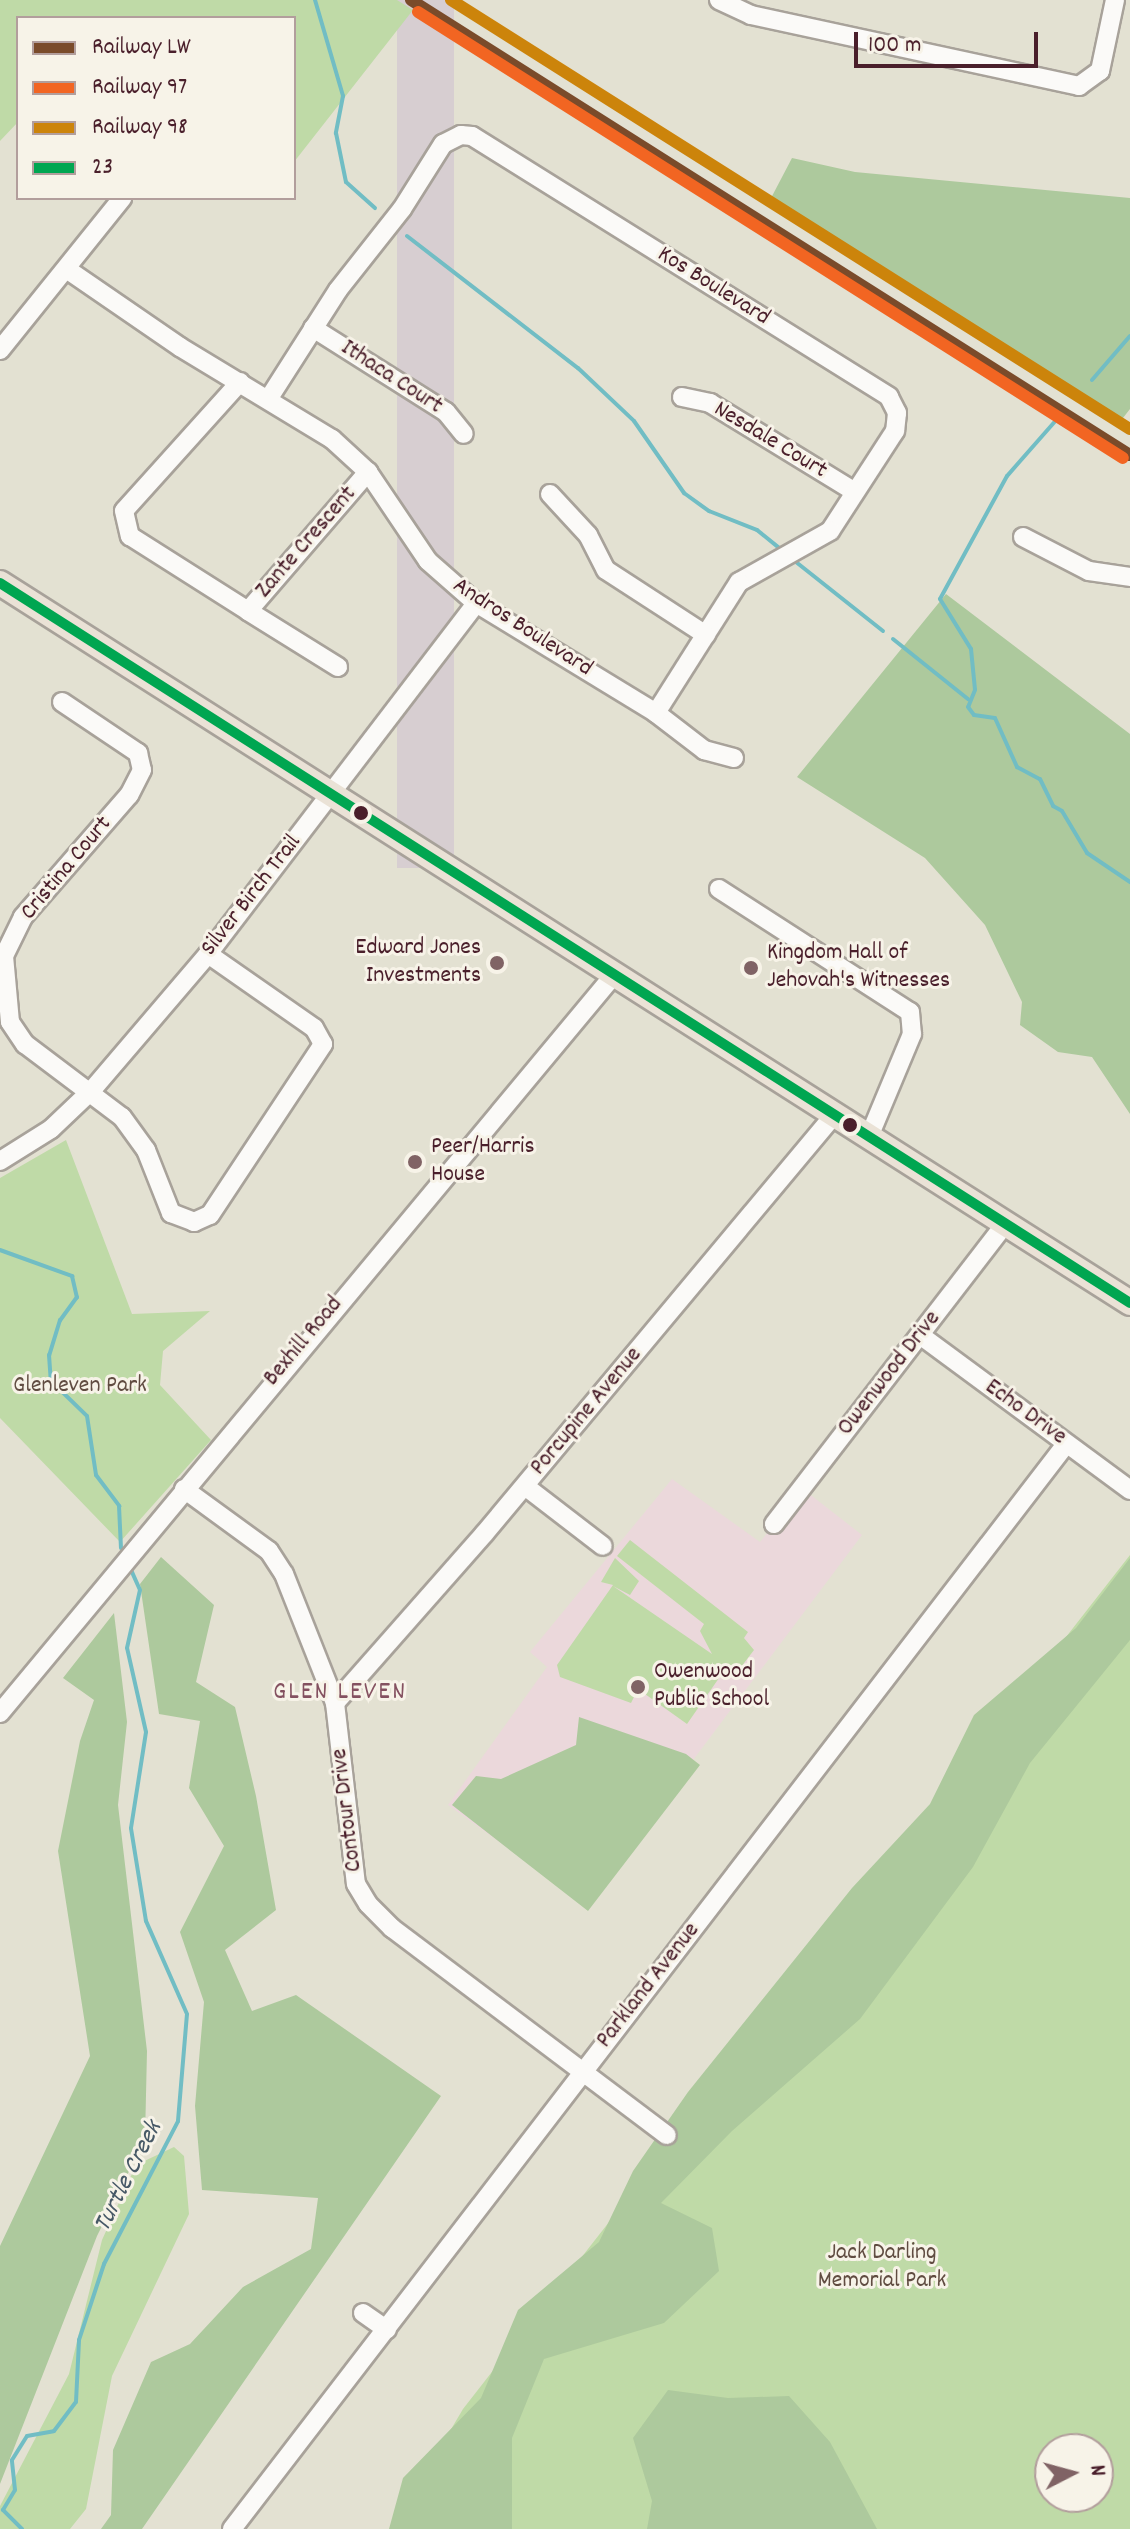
<!DOCTYPE html>
<html>
<head>
<meta charset="utf-8">
<style>
  body { margin:0 }
  #map { position:relative; width:1130px; height:2529px; overflow:hidden; background:#e3e1d2; font-family:Dekko,sans-serif }
  div>[style] { position:absolute }
  [style*='--x'] { left:calc(var(--x)*1px); top:calc(var(--y)*1px); width:calc(var(--w)*1px); rotate:calc(var(--a)*1deg) }
  .built>* { inset:0; background:#ebd8db }
  .industrial>* { inset:0; background:#d7ced1; transform-origin:0 0 }
  .green>* { inset:0; background:#bfdaa7 }
  .forest>* { inset:0; background:#adc99d }
  .stream>* { height:4px; margin:-2px; padding:0 2px; transform-origin:2px; border-radius:2px; background:#71bdc4 }
  .roads { filter:drop-shadow(2px 0 #a8a29a) drop-shadow(-2px 0 #a8a29a) drop-shadow(0 2px #a8a29a) drop-shadow(0 -2px #a8a29a) }
  .minor>* { height:18px; margin:-9px; padding:0 9px; transform-origin:9px; border-radius:9px; background:#fbfaf8 }
  .major>* { height:24px; margin:-12px; padding:0 12px; transform-origin:12px; border-radius:12px; background:#eae2d6 }
  .bus-1>* { height:10px; margin:-5px; padding:0 5px; transform-origin:5px; border-radius:5px; background:#00a651 }
  .rail-1>* { height:12px; margin:-6px; padding:0 6px; transform-origin:6px; border-radius:6px; background:#7a4b2a }
  .rail-2>* { height:12px; margin:-6px; padding:0 6px; transform-origin:6px; border-radius:6px; background:#f26522 }
  .rail-3>* { height:12px; margin:-6px; padding:0 6px; transform-origin:6px; border-radius:6px; background:#cc840b }
  .dots>* { width:22px; height:22px; translate:-50% -50%; box-sizing:border-box; border:4px solid #f7f3e8; border-radius:50% }
  span { translate:-50% -50%; white-space:nowrap; text-align:center; line-height:1.15; -webkit-text-stroke:6px #f7f3e8; paint-order:stroke }
  .street-label { font-size:24px; color:#4a1f2b }
  .poi-label { font-size:24px; color:#4a1f2b }
  .right { translate:-100% -50%; text-align:right }
  .left { translate:0 -50%; text-align:left }
  .park-label { font-size:24px; color:#604c41 }
  .neighbourhood-label { font-size:26px; color:#845160; letter-spacing:2px }
  .water-label { font-size:26px; color:#465866; font-style:italic }
  .legend { position:absolute; left:16px; top:16px; width:280px; height:184px; box-sizing:border-box; background:#f7f3e8; border:2px solid #b29e9c; margin:0; padding:10px 14px; list-style:none; font-size:24px; color:#4a1f2b }
  .legend li { display:flex; align-items:center; gap:16px; height:40px }
  .legend b { width:40px; border:2px solid #b29e9c }
  .north { position:absolute; left:1034px; top:2433px; width:80px; height:80px; box-sizing:border-box; background:#f7f3e8; border:2px solid #b29e9c; border-radius:50%; rotate:84deg; font-size:22px; font-weight:700; line-height:32px; text-align:center; color:#4a1f2b }
  .north::after { content:''; display:block; margin:auto; width:28px; height:36px; background:#806365; clip-path:polygon(50% 0,100% 100%,50% 72%,0 100%) }
  .scale { position:absolute; left:854px; top:32px; width:184px; height:36px; box-sizing:border-box; border:4px solid #4a1f2b; border-top:0; padding-left:10px; font-size:24px; line-height:28px; white-space:nowrap; color:#4a1f2b; -webkit-text-stroke:6px #f7f3e8; paint-order:stroke }
</style>
</head>
<body>
<div id="map">
  <div class="built">
    <div style="clip-path:polygon(672px 1479px,760px 1542px,803px 1489px,862px 1535px,585px 1904px,448px 1805px,547px 1667px,530px 1652px)"></div>
  </div>
  <div class="industrial">
    <div style="left:397px;top:0;width:57px;height:868px"></div>
  </div>
  <div class="green">
    <div style="clip-path:polygon(0 0,397px 0,413px 10px,294px 162px,294px 18px,18px 18px,18px 122px,0 141px)"></div>
    <div style="clip-path:polygon(66px 1140px,132px 1314px,210px 1311px,163px 1351px,160px 1385px,211px 1440px,120px 1542px,0 1418px,0 1178px)"></div>
    <div style="clip-path:polygon(630px 1540px,748px 1632px,744px 1638px,754px 1650px,735px 1675px,726px 1668px,687px 1724px,638px 1689px,631px 1703px,560px 1677px,557px 1665px,613px 1585px,601px 1582px,615px 1558px,639px 1581px,630px 1595px,613px 1586px,712px 1654px,700px 1631px,704px 1624px,617px 1556px)"></div>
    <div style="clip-path:polygon(evenodd,1130px 1555px,1130px 2529px,392px 2529px,463px 2409px,1130px 1555px,1050px 2449px,1098px 2449px,1098px 2497px,1050px 2497px,1050px 2449px)"></div>
    <div style="clip-path:polygon(174px 2147px,184px 2156px,189px 2214px,112px 2376px,86px 2509px,70px 2529px,0 2529px,0 2506px,69px 2374px,102px 2240px,136px 2165px)"></div>
  </div>
  <div class="forest">
    <div style="clip-path:polygon(792px 158px,855px 172px,1130px 198px,1130px 409px,1119px 423px,770px 200px)"></div>
    <div style="clip-path:polygon(946px 594px,1130px 734px,1130px 1114px,1092px 1057px,1058px 1052px,1020px 1025px,1022px 1002px,985px 925px,925px 858px,797px 777px)"></div>
    <div style="clip-path:polygon(161px 1557px,214px 1605px,196px 1682px,235px 1707px,256px 1796px,276px 1910px,225px 1950px,252px 2011px,296px 1995px,441px 2096px,142px 2529px,101px 2529px,111px 2515px,113px 2450px,151px 2362px,190px 2344px,243px 2287px,311px 2249px,318px 2198px,202px 2190px,195px 2106px,204px 2002px,180px 1932px,224px 1846px,189px 1788px,200px 1721px,159px 1714px,140px 1584px)"></div>
    <div style="clip-path:polygon(1130px 1558px,1130px 1640px,1030px 1763px,973px 1867px,860px 2019px,732px 2131px,661px 2203px,712px 2228px,719px 2271px,664px 2323px,544px 2359px,512px 2438px,512px 2529px,389px 2529px,403px 2478px,481px 2398px,518px 2310px,599px 2242px,633px 2171px,688px 2092px,852px 1888px,930px 1804px,974px 1715px,1076px 1628px)"></div>
    <div style="clip-path:polygon(114px 1613px,127px 1722px,118px 1805px,147px 2051px,145px 2139px,97px 2236px,0 2484px,0 2246px,90px 2056px,58px 1851px,80px 1741px,94px 1700px,63px 1678px)"></div>
    <div style="clip-path:polygon(579px 1717px,686px 1754px,700px 1765px,588px 1911px,452px 1805px,476px 1776px,501px 1779px,576px 1745px)"></div>
    <div style="clip-path:polygon(668px 2390px,728px 2398px,789px 2396px,830px 2442px,877px 2529px,647px 2529px,652px 2501px,633px 2438px)"></div>
  </div>
  <div class="stream">
    <div style="--x:315;--y:0;--w:100;--a:73.7"></div>
    <div style="--x:343;--y:96;--w:38;--a:101"></div>
    <div style="--x:336;--y:133;--w:50;--a:78.5"></div>
    <div style="--x:346;--y:182;--w:39;--a:42"></div>
    <div style="--x:407;--y:236;--w:216;--a:37.7"></div>
    <div style="--x:578;--y:368;--w:77;--a:43.4"></div>
    <div style="--x:634;--y:421;--w:88;--a:55.2"></div>
    <div style="--x:684;--y:493;--w:31;--a:36"></div>
    <div style="--x:709;--y:511;--w:52;--a:21.6"></div>
    <div style="--x:757;--y:530;--w:28;--a:39"></div>
    <div style="--x:1092;--y:380;--w:58;--a:-49.2"></div>
    <div style="--x:1058;--y:418;--w:77;--a:131.3"></div>
    <div style="--x:1007;--y:476;--w:140;--a:118.6"></div>
    <div style="--x:940;--y:599;--w:59;--a:58.2"></div>
    <div style="--x:971;--y:649;--w:41;--a:84.4"></div>
    <div style="--x:975;--y:690;--w:18;--a:112"></div>
    <div style="--x:968;--y:707;--w:10;--a:53"></div>
    <div style="--x:974;--y:715;--w:21;--a:8"></div>
    <div style="--x:995;--y:718;--w:54;--a:65.8"></div>
    <div style="--x:1017;--y:767;--w:26;--a:28"></div>
    <div style="--x:1040;--y:779;--w:30;--a:64"></div>
    <div style="--x:1053;--y:806;--w:10;--a:29"></div>
    <div style="--x:1062;--y:811;--w:49;--a:59.2"></div>
    <div style="--x:1087;--y:853;--w:52;--a:34"></div>
    <div style="--x:796;--y:562;--w:111;--a:38.4"></div>
    <div style="--x:893;--y:639;--w:96;--a:38.7"></div>
    <div style="--x:0;--y:1250;--w:77;--a:19.9"></div>
    <div style="--x:72;--y:1276;--w:22;--a:77"></div>
    <div style="--x:77;--y:1297;--w:29;--a:126"></div>
    <div style="--x:60;--y:1320;--w:37;--a:107"></div>
    <div style="--x:49;--y:1355;--w:26;--a:86"></div>
    <div style="--x:51;--y:1381;--w:50;--a:44.2"></div>
    <div style="--x:87;--y:1416;--w:60;--a:81.3"></div>
    <div style="--x:96;--y:1475;--w:39;--a:53"></div>
    <div style="--x:119;--y:1506;--w:42;--a:87.3"></div>
    <div style="--x:22;--y:2529;--w:27;--a:-135"></div>
    <div style="--x:3;--y:2510;--w:23;--a:-59"></div>
    <div style="--x:15;--y:2490;--w:30;--a:-96"></div>
    <div style="--x:12;--y:2460;--w:28;--a:-58"></div>
    <div style="--x:27;--y:2436;--w:27;--a:-10"></div>
    <div style="--x:54;--y:2431;--w:36;--a:-53"></div>
    <div style="--x:76;--y:2402;--w:62;--a:-87.2"></div>
    <div style="--x:79;--y:2340;--w:80;--a:-71.8"></div>
    <div style="--x:104;--y:2264;--w:161;--a:-62.6"></div>
    <div style="--x:178;--y:2121;--w:107;--a:-85.2"></div>
    <div style="--x:187;--y:2014;--w:102;--a:-113.8"></div>
    <div style="--x:146;--y:1921;--w:94;--a:-99.2"></div>
    <div style="--x:131;--y:1828;--w:97;--a:-81.1"></div>
    <div style="--x:146;--y:1732;--w:86;--a:-102.7"></div>
    <div style="--x:127;--y:1648;--w:59;--a:-77.4"></div>
    <div style="--x:140;--y:1590;--w:24;--a:-114"></div>
  </div>
  <div class="roads">
    <div class="minor">
      <div style="--x:719;--y:0;--w:35;--a:25"></div>
      <div style="--x:751;--y:15;--w:336;--a:12.2"></div>
      <div style="--x:1079;--y:86;--w:26;--a:-36"></div>
      <div style="--x:1100;--y:71;--w:73;--a:-78.1"></div>
      <div style="--x:68;--y:270;--w:136;--a:34.5"></div>
      <div style="--x:180;--y:347;--w:178;--a:31.2"></div>
      <div style="--x:332;--y:439;--w:49;--a:42.5"></div>
      <div style="--x:368;--y:472;--w:107;--a:56"></div>
      <div style="--x:428;--y:561;--w:64;--a:41.2"></div>
      <div style="--x:476;--y:603;--w:211;--a:31.4"></div>
      <div style="--x:656;--y:713;--w:61;--a:37.6"></div>
      <div style="--x:704;--y:750;--w:31;--a:15"></div>
      <div style="--x:313;--y:328;--w:157;--a:32.3"></div>
      <div style="--x:446;--y:412;--w:28;--a:51"></div>
      <div style="--x:0;--y:350;--w:195;--a:-51.2"></div>
      <div style="--x:240;--y:382;--w:173;--a:132"></div>
      <div style="--x:124;--y:511;--w:26;--a:77"></div>
      <div style="--x:130;--y:536;--w:140;--a:32.4"></div>
      <div style="--x:248;--y:611;--w:184;--a:-49.2"></div>
      <div style="--x:682;--y:397;--w:29;--a:12"></div>
      <div style="--x:710;--y:403;--w:170;--a:31.5"></div>
      <div style="--x:269;--y:398;--w:128;--a:-57.4"></div>
      <div style="--x:338;--y:290;--w:103;--a:-51.7"></div>
      <div style="--x:402;--y:209;--w:77;--a:-57.8"></div>
      <div style="--x:443;--y:144;--w:20;--a:-27"></div>
      <div style="--x:461;--y:135;--w:11;--a:5"></div>
      <div style="--x:472;--y:136;--w:492;--a:32"></div>
      <div style="--x:889;--y:397;--w:18;--a:63"></div>
      <div style="--x:897;--y:413;--w:18;--a:96"></div>
      <div style="--x:895;--y:431;--w:119;--a:123"></div>
      <div style="--x:830;--y:531;--w:104;--a:150.7"></div>
      <div style="--x:739;--y:582;--w:155;--a:122.4"></div>
      <div style="--x:550;--y:494;--w:56;--a:47.2"></div>
      <div style="--x:588;--y:535;--w:39;--a:63"></div>
      <div style="--x:606;--y:570;--w:119;--a:33"></div>
      <div style="--x:1023;--y:537;--w:74;--a:27.3"></div>
      <div style="--x:1089;--y:571;--w:41;--a:8.3"></div>
      <div style="--x:248;--y:611;--w:106;--a:31.9"></div>
      <div style="--x:62;--y:702;--w:92;--a:33.9"></div>
      <div style="--x:138;--y:753;--w:17;--a:77"></div>
      <div style="--x:142;--y:770;--w:28;--a:117"></div>
      <div style="--x:129;--y:795;--w:162;--a:131"></div>
      <div style="--x:23;--y:917;--w:43;--a:116"></div>
      <div style="--x:4;--y:956;--w:66;--a:84.8"></div>
      <div style="--x:10;--y:1022;--w:27;--a:56"></div>
      <div style="--x:25;--y:1044;--w:121;--a:37"></div>
      <div style="--x:122;--y:1117;--w:41;--a:54"></div>
      <div style="--x:146;--y:1150;--w:68;--a:68.4"></div>
      <div style="--x:171;--y:1213;--w:25;--a:21"></div>
      <div style="--x:194;--y:1222;--w:17;--a:-24"></div>
      <div style="--x:210;--y:1215;--w:205;--a:-56.5"></div>
      <div style="--x:323;--y:1044;--w:18;--a:-119"></div>
      <div style="--x:314;--y:1028;--w:129;--a:-145.1"></div>
      <div style="--x:719;--y:889;--w:227;--a:32.8"></div>
      <div style="--x:910;--y:1012;--w:22;--a:85"></div>
      <div style="--x:912;--y:1034;--w:112;--a:112.7"></div>
      <div style="--x:0;--y:1161;--w:60;--a:-32.1"></div>
      <div style="--x:51;--y:1129;--w:57;--a:-43.6"></div>
      <div style="--x:92;--y:1090;--w:179;--a:-49.5"></div>
      <div style="--x:208;--y:954;--w:442;--a:-52.6"></div>
      <div style="--x:920;--y:1335;--w:261;--a:36.4"></div>
      <div style="--x:525;--y:1486;--w:98;--a:37.6"></div>
      <div style="--x:184;--y:1489;--w:105;--a:36.1"></div>
      <div style="--x:269;--y:1551;--w:27;--a:57"></div>
      <div style="--x:284;--y:1574;--w:139;--a:68.4"></div>
      <div style="--x:335;--y:1703;--w:182;--a:83.4"></div>
      <div style="--x:356;--y:1884;--w:23;--a:59"></div>
      <div style="--x:368;--y:1904;--w:34;--a:45"></div>
      <div style="--x:392;--y:1928;--w:344;--a:37"></div>
      <div style="--x:774;--y:1524;--w:379;--a:-52.4"></div>
      <div style="--x:335;--y:1703;--w:225;--a:-48.6"></div>
      <div style="--x:484;--y:1534;--w:546;--a:-50.13"></div>
      <div style="--x:0;--y:1713;--w:959;--a:-50.25"></div>
      <div style="--x:363;--y:2313;--w:29;--a:35"></div>
      <div style="--x:232;--y:2529;--w:1368;--a:-52.45"></div>
    </div>
    <div class="major">
      <div style="--x:0;--y:583;--w:1340;--a:32.5"></div>
    </div>
  </div>
  <div class="bus-1">
    <div style="--x:0;--y:583;--w:1340;--a:32.5"></div>
  </div>
  <div class="rail-1">
    <div style="--x:411;--y:0;--w:851;--a:32.33"></div>
  </div>
  <div class="rail-2">
    <div style="--x:418;--y:12;--w:834;--a:32.32"></div>
  </div>
  <div class="rail-3">
    <div style="--x:451;--y:0;--w:803;--a:32.29"></div>
  </div>
  <div class="dots">
    <div style="left:361px;top:813px;background:#4a1f2b"></div>
    <div style="left:497px;top:963px;background:#806365"></div>
    <div style="left:751px;top:968px;background:#806365"></div>
    <div style="left:850px;top:1125px;background:#4a1f2b"></div>
    <div style="left:415px;top:1162px;background:#806365"></div>
    <div style="left:638px;top:1687px;background:#806365"></div>
  </div>
  <div class="street-label">
    <span style="left:713px;top:287px;rotate:32deg">Kos Boulevard</span>
    <span style="left:391px;top:378px;rotate:33deg">Ithaca Court</span>
    <span style="left:770px;top:441px;rotate:31deg">Nesdale Court</span>
    <span style="left:307px;top:543px;rotate:-49deg">Zante Crescent</span>
    <span style="left:522px;top:628px;rotate:33deg">Andros Boulevard</span>
    <span style="left:67px;top:869px;rotate:-50deg">Cristina Court</span>
    <span style="left:252px;top:896px;rotate:-52deg">Silver Birch Trail</span>
    <span style="left:304px;top:1342px;rotate:-50deg">Bexhill Road</span>
    <span style="left:890px;top:1374px;rotate:-52deg">Owenwood Drive</span>
    <span style="left:587px;top:1412px;rotate:-50deg">Porcupine Avenue</span>
    <span style="left:1025px;top:1413px;rotate:36deg">Echo Drive</span>
    <span style="left:348px;top:1810px;rotate:-97deg">Contour Drive</span>
    <span style="left:649px;top:1986px;rotate:-52deg">Parkland Avenue</span>
  </div>
  <div class="poi-label">
    <span class="right" style="left:481px;top:963px">Edward Jones<br>Investments</span>
    <span class="left" style="left:767px;top:968px">Kingdom Hall of<br>Jehovah's Witnesses</span>
    <span class="left" style="left:431px;top:1162px">Peer/Harris<br>House</span>
    <span class="left" style="left:654px;top:1687px">Owenwood<br>Public School</span>
  </div>
  <div class="park-label">
    <span style="left:80px;top:1387px">Glenleven Park</span>
    <span style="left:882px;top:2268px">Jack Darling<br>Memorial Park</span>
  </div>
  <div class="neighbourhood-label">
    <span style="left:340px;top:1693px">GLEN LEVEN</span>
  </div>
  <div class="water-label">
    <span style="left:129px;top:2177px;rotate:-63deg">Turtle Creek</span>
  </div>
  <ul class="legend">
  <li><b style="height:10px;background:#7a4b2a"></b>Railway LW</li>
  <li><b style="height:10px;background:#f26522"></b>Railway 97</li>
  <li><b style="height:10px;background:#cc840b"></b>Railway 98</li>
  <li><b style="height:10px;background:#00a651"></b>23</li>
  </ul>
  <div class="north">N</div>
  <div class="scale">100 m</div>
</div>
</body>
</html>
